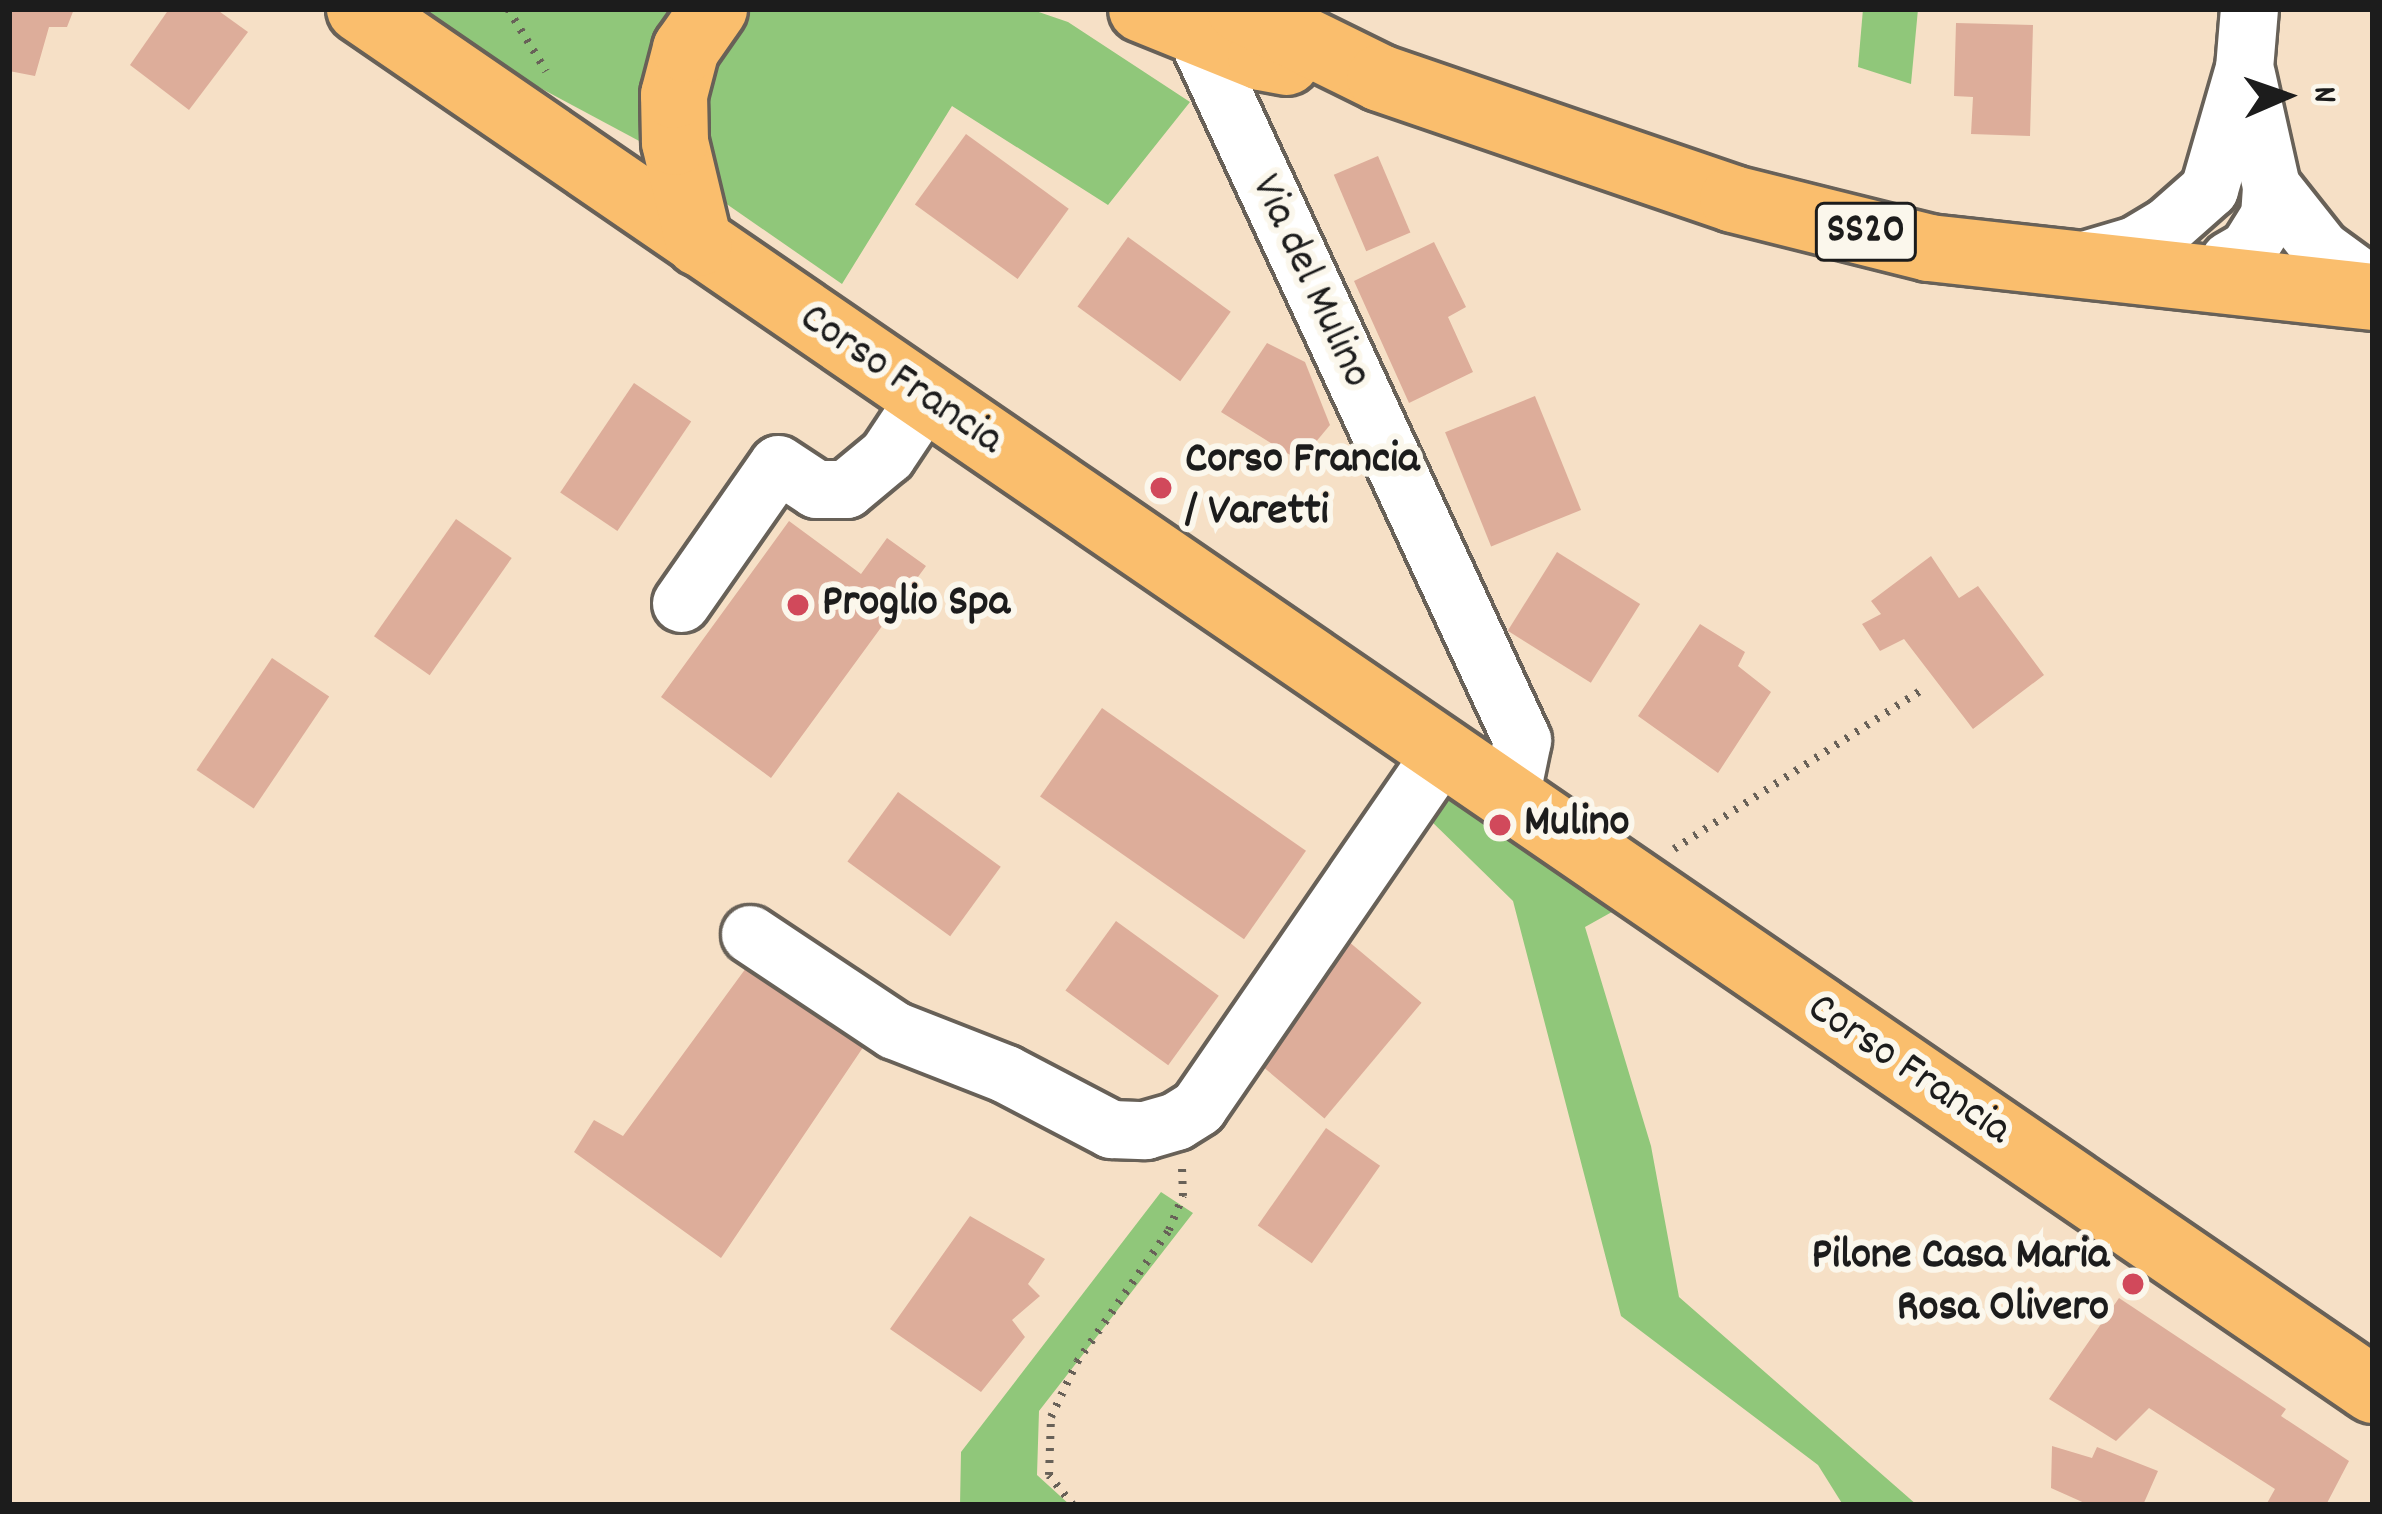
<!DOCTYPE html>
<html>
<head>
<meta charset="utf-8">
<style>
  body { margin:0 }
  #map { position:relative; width:2382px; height:1514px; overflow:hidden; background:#f6e0c6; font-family:Dekko,sans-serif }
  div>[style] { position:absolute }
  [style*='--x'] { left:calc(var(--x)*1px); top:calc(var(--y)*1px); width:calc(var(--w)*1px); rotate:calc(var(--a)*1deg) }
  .green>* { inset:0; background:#90c77a }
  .building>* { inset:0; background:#ddad9a; transform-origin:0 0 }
  .path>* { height:8px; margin-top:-4px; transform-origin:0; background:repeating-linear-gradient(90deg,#686158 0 3px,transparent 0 12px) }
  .roads { filter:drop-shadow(3px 0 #686158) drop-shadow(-3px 0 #686158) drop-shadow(0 3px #686158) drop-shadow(0 -3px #686158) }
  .minor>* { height:57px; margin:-28.5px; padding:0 28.5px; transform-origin:28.5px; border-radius:28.5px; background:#fff }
  .major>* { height:66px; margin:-33px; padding:0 33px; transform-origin:33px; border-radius:33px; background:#fabe6d }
  .dots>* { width:33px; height:33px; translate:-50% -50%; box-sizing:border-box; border:6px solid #fbf7ec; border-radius:50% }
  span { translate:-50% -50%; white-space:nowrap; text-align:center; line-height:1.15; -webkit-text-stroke:12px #fbf7ec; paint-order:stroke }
  .shield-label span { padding:3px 9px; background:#fbf7ec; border:3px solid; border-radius:9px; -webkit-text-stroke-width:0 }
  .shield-label { font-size:42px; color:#1c1c1c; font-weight:700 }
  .street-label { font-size:45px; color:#1c1c1c }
  .poi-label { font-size:45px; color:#1c1c1c; font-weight:700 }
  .left { translate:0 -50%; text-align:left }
  .right { translate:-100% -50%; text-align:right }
  .frame { position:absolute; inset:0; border:12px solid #1c1c1c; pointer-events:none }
  .north { position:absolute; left:2226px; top:36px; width:120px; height:120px; -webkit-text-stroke:9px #fbf7ec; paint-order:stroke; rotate:88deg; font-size:33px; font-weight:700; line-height:48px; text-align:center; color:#1c1c1c }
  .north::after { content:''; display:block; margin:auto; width:42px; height:54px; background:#1c1c1c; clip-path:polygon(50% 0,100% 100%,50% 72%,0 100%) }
</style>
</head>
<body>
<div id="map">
  <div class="green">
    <div style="clip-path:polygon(406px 9px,688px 9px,656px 150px,406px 16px)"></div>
    <div style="clip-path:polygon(737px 9px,1030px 9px,1068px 22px,1190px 102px,1108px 205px,952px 106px,842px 284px,705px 189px,695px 91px)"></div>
    <div style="clip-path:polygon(1863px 9px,1918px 9px,1911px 84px,1858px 67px)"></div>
    <div style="clip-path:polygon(1439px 790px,1619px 908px,1585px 927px,1651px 1146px,1679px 1297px,1917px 1505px,1843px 1505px,1818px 1465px,1621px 1316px,1513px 901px,1428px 818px)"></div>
    <div style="clip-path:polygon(1161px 1192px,1193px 1213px,1039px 1411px,1037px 1475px,1070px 1505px,960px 1505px,961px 1452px)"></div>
  </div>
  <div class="building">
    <div style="clip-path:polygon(9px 9px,74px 9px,67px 27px,49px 27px,35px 76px,9px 71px)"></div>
    <div style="clip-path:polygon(169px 9px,216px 9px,248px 32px,189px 110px,130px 65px)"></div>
    <div style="clip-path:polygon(1956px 23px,2033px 25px,2030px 136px,1971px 134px,1973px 97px,1954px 96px)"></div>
    <div style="left:966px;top:134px;width:127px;height:87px;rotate:36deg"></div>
    <div style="left:1378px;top:156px;width:83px;height:48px;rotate:67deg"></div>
    <div style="left:1128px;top:237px;width:127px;height:86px;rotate:36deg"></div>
    <div style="clip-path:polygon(1434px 242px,1466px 307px,1448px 317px,1473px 372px,1409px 403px,1354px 281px)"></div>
    <div style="clip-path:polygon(1267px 343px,1305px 362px,1330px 425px,1300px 461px,1221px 412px)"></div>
    <div style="left:634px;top:383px;width:69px;height:132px;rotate:34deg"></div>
    <div style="left:1535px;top:396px;width:123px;height:97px;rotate:68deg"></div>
    <div style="left:456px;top:519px;width:68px;height:143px;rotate:35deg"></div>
    <div style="clip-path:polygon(789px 521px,861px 574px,887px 538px,926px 566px,771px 778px,661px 697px)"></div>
    <div style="left:1557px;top:552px;width:98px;height:93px;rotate:32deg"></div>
    <div style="clip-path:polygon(1931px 556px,1959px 598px,1978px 586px,2044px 675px,1973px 729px,1904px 639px,1880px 651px,1862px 624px,1881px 614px,1871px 601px)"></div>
    <div style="clip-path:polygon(1700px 624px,1745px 652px,1738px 666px,1771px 692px,1718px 773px,1638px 716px)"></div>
    <div style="left:272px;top:658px;width:69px;height:135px;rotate:34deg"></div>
    <div style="left:1102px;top:708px;width:249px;height:108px;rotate:35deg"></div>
    <div style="left:898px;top:792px;width:127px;height:86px;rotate:36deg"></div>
    <div style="left:1116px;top:921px;width:127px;height:86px;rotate:36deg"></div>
    <div style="left:1348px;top:941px;width:96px;height:151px;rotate:40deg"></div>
    <div style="clip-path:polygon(746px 968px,868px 1040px,721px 1258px,574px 1152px,594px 1120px,623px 1136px)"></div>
    <div style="left:1326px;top:1128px;width:66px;height:119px;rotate:35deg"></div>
    <div style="clip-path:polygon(970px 1216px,1045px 1259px,1028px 1284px,1040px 1296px,1012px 1320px,1025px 1337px,981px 1392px,890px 1329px)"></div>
    <div style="clip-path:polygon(2119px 1298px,2286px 1409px,2281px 1416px,2349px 1461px,2326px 1505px,2266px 1505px,2275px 1489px,2149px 1408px,2116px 1441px,2049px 1399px)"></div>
    <div style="clip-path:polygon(2052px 1446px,2092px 1458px,2097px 1447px,2158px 1471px,2143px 1505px,2089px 1505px,2051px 1488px)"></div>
  </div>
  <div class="path">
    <div style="--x:508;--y:9;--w:73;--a:58.5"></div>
    <div style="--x:1674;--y:849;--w:298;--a:-32.7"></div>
    <div style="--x:1073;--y:1505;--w:38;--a:-129"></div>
    <div style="--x:1049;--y:1475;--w:58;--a:-88"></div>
    <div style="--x:1051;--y:1417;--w:61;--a:-64.7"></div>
    <div style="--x:1077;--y:1362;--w:161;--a:-55.1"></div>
    <div style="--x:1169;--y:1230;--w:37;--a:-68"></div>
    <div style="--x:1183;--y:1196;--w:32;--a:-92"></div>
  </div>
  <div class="roads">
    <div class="minor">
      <div style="--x:1194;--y:31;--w:781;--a:65.17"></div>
      <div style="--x:1522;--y:740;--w:59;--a:101.7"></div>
      <div style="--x:2246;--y:74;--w:115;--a:77.4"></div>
      <div style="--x:2271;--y:186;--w:80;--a:51.6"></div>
      <div style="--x:2321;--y:249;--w:64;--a:36.2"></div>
      <div style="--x:2229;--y:260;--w:22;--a:-30"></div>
      <div style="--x:2248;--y:249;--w:39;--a:-58"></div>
      <div style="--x:2269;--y:216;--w:30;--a:-86"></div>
      <div style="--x:2070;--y:264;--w:68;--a:-16.3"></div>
      <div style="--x:2135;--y:245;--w:37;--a:-31"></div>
      <div style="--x:2167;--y:226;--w:56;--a:-41.4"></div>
      <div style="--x:2209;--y:189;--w:126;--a:-73.9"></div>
      <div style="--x:2244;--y:68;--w:59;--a:-85.2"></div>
      <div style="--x:681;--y:603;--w:169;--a:-55.1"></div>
      <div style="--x:778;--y:464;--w:45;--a:33.3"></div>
      <div style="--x:816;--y:489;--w:30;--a:0"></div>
      <div style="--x:846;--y:489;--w:53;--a:-39.7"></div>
      <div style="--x:887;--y:455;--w:69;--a:-56.3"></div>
      <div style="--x:750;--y:934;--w:173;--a:33.7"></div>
      <div style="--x:894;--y:1030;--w:120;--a:21.4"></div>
      <div style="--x:1006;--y:1074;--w:119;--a:27.6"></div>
      <div style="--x:1111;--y:1129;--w:34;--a:2"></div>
      <div style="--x:1145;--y:1130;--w:32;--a:-16"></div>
      <div style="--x:1176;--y:1121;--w:26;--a:-32"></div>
      <div style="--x:1198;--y:1107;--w:431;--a:-55.5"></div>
    </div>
    <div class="major">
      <div style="--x:360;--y:9;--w:2441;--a:34.45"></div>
      <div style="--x:1142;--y:9;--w:128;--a:22"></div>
      <div style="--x:1261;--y:57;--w:26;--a:11"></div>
      <div style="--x:1240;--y:9;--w:156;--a:26.2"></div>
      <div style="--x:1380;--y:78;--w:373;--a:18.9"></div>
      <div style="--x:1733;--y:199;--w:202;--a:14"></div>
      <div style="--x:1929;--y:248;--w:447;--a:6.3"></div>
      <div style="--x:699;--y:243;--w:104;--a:-103.4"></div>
      <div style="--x:675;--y:142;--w:47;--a:-91.2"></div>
      <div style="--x:674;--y:95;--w:48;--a:-75.4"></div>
      <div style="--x:686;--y:49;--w:49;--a:-55"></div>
    </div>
  </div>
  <div class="dots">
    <div style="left:1161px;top:488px;background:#d1495b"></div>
    <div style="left:798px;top:605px;background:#d1495b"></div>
    <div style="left:1500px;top:825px;background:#d1495b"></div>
    <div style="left:2133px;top:1284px;background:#d1495b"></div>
  </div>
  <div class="shield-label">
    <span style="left:1866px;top:232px">SS20</span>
  </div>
  <div class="street-label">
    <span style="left:1309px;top:282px;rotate:65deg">Via del Mulino</span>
    <span style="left:900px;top:381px;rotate:34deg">Corso Francia</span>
    <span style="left:1908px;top:1071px;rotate:34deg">Corso Francia</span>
  </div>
  <div class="poi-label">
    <span class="left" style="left:1185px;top:488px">Corso Francia<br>/ Varetti</span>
    <span class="left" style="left:822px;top:605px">Proglio Spa</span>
    <span class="left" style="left:1524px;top:825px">Mulino</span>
    <span class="right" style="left:2109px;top:1284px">Pilone Casa Maria<br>Rosa Olivero</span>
  </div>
  <div class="frame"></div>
  <div class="north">N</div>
</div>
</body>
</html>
